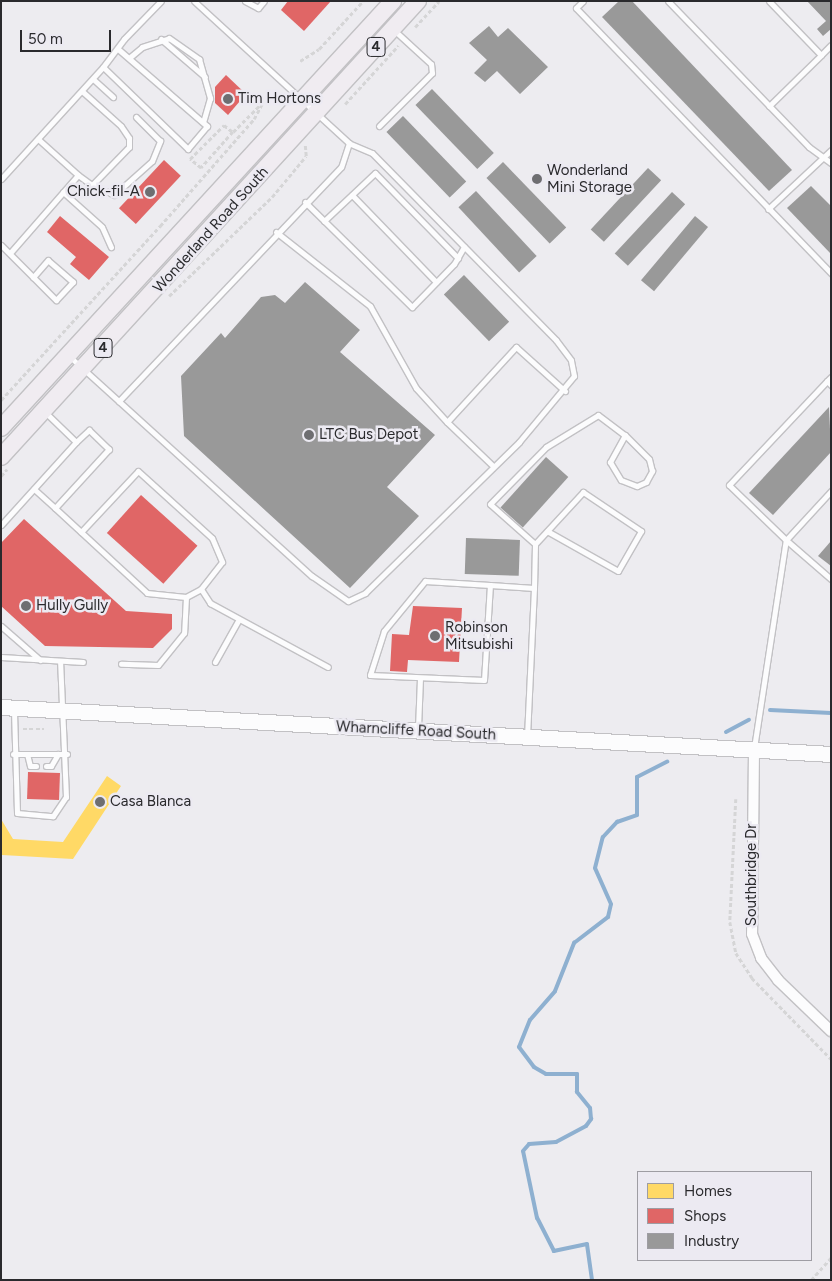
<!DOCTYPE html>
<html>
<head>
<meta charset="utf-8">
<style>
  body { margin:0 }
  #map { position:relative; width:832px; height:1281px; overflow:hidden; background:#edecf0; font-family:Figtree,sans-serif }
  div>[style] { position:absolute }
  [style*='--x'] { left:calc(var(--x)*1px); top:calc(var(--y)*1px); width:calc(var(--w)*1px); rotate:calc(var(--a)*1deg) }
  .homes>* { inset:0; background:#ffd966 }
  .shops>* { inset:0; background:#e06666; transform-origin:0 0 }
  .industry>* { inset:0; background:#999; transform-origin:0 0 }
  .stream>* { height:4px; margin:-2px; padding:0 2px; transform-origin:2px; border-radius:2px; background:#8eb0d0 }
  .path>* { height:2.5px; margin-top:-1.25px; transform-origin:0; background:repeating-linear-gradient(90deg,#d5d5d6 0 4px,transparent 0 6.5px) }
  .roads { filter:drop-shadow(1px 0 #c2c1c4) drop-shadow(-1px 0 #c2c1c4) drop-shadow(0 1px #c2c1c4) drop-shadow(0 -1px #c2c1c4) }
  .service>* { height:5px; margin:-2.5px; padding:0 2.5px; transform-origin:2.5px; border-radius:2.5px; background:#fcfcfd }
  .minor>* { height:10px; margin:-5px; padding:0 5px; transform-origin:5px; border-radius:5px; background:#fcfcfd }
  .secondary>* { height:15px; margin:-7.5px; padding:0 7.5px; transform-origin:7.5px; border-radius:7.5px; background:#fcfcfd }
  .primary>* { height:16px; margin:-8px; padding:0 8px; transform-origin:8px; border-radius:8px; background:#f0ecf1 }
  .dots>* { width:14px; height:14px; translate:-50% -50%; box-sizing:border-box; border:2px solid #eceaf2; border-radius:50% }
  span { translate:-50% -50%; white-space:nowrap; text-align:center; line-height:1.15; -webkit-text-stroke:5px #eceaf2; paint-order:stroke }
  .shield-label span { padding:1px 4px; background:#eceaf2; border:1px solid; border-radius:4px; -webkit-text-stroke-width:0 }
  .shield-label { font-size:14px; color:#2a2a2d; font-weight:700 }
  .poi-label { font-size:15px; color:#2a2a2d }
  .left { translate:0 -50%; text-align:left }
  .right { translate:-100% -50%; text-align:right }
  .street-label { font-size:15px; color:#2a2a2d }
  .frame { position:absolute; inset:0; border:2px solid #2a2a2d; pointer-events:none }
  .legend { position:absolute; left:637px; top:1171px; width:175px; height:90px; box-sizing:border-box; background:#eceaf2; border:1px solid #9e9da3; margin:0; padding:6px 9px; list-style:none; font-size:15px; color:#2a2a2d }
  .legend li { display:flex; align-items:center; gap:10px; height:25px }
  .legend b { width:25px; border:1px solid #9e9da3 }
  .scale { position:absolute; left:20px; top:30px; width:91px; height:22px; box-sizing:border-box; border:2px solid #2a2a2d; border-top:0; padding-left:6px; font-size:15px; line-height:18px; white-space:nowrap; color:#2a2a2d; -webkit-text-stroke:4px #eceaf2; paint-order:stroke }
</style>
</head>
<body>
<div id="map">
  <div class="homes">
    <div style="clip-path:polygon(107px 776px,121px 786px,73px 859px,2px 855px,1px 819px,13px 839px,63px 842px)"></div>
  </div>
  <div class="shops">
    <div style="clip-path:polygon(288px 1px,331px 1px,304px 31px,281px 10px)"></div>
    <div style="clip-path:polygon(226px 75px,246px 94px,228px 115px,215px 103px,215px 87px)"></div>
    <div style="left:164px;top:160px;width:23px;height:66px;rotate:43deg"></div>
    <div style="clip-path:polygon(60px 216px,109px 257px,89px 280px,70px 264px,76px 257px,47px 232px)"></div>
    <div style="left:141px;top:495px;width:76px;height:51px;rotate:42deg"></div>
    <div style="clip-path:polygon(24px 519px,126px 611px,172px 614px,172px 629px,153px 648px,45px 646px,1px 606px,1px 543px)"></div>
    <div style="clip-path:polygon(413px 606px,462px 608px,459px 662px,408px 660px,407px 672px,390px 671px,392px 634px,409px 635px)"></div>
    <div style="left:28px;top:772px;width:32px;height:27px;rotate:2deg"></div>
  </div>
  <div class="industry">
    <div style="clip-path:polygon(619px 1px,632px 1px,792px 170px,769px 191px,602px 17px)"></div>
    <div style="clip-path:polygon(807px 1px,831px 1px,831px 29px,823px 36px,817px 29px,826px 21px)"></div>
    <div style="clip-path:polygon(489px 26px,498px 37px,508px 28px,548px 67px,520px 94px,497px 71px,485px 82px,474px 73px,487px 60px,469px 43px)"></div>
    <div style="left:432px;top:89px;width:89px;height:23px;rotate:46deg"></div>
    <div style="left:403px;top:116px;width:91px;height:23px;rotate:46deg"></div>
    <div style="left:503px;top:162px;width:91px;height:23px;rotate:46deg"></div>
    <div style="left:648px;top:168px;width:18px;height:84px;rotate:43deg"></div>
    <div style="clip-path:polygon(811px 186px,831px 206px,831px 254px,787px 208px)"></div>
    <div style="left:476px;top:191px;width:89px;height:24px;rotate:47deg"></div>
    <div style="left:672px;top:192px;width:18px;height:84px;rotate:43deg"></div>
    <div style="left:695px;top:216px;width:17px;height:84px;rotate:40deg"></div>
    <div style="left:464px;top:275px;width:65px;height:28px;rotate:46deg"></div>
    <div style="clip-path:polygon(305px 282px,360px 330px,340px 352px,435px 435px,387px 487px,419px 516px,350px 588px,184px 436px,181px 376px,221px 333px,225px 338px,261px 297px,275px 295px,285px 303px)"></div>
    <div style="clip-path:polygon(829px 407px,831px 452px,773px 515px,749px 493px)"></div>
    <div style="left:546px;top:457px;width:30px;height:68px;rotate:42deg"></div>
    <div style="left:466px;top:538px;width:54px;height:36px;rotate:2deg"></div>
    <div style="clip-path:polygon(831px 541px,831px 566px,818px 556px)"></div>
  </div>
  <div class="stream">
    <div style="--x:770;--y:710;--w:61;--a:2.8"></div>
    <div style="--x:726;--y:732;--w:26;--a:-28"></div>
    <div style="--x:592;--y:1280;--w:36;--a:-98"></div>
    <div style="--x:587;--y:1244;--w:34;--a:168"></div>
    <div style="--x:554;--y:1251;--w:37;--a:-117"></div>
    <div style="--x:537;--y:1218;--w:68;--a:-101.8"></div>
    <div style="--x:523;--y:1151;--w:9;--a:-49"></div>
    <div style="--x:529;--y:1144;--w:27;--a:-4"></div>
    <div style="--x:556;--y:1142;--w:34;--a:-28"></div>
    <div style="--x:586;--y:1126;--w:9;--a:-54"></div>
    <div style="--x:591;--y:1119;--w:11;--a:-95"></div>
    <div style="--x:590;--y:1108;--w:21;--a:-129"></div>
    <div style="--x:577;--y:1092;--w:18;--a:-90"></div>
    <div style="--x:577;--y:1074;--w:31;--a:180"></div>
    <div style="--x:546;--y:1074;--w:14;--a:-150"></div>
    <div style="--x:534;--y:1067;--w:25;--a:-127"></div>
    <div style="--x:519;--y:1047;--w:29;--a:-68"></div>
    <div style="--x:530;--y:1020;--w:38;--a:-49"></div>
    <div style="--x:555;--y:991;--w:52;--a:-68.4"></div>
    <div style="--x:574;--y:943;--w:43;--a:-37.4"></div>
    <div style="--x:608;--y:917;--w:13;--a:-77"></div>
    <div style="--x:611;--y:904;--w:39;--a:-114"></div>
    <div style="--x:595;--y:868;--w:32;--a:-76"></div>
    <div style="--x:603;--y:837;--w:21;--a:-47"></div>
    <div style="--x:617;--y:822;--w:21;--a:-19"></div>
    <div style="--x:637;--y:815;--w:38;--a:-90"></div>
    <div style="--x:637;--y:777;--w:34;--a:-27"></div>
  </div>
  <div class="path">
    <div style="--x:415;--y:27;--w:35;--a:-47"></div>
    <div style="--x:300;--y:61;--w:22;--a:-32"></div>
    <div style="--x:319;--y:49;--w:65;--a:-47.5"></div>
    <div style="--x:345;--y:104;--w:79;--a:-47.6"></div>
    <div style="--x:224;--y:125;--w:11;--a:38"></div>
    <div style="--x:233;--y:132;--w:48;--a:131.6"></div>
    <div style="--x:201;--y:168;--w:14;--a:-141"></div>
    <div style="--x:190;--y:159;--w:48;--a:-45"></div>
    <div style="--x:233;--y:132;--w:38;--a:-45"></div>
    <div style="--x:169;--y:296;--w:143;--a:-43.9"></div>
    <div style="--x:272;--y:197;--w:53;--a:-50.3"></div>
    <div style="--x:306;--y:156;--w:11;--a:-95"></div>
    <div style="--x:1;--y:400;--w:236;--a:-47.6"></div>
    <div style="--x:160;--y:226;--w:142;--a:-48.7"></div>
    <div style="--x:254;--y:119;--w:19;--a:-62"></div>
    <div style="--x:1;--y:476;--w:9;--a:-49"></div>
    <div style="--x:23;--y:729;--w:21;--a:0"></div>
    <div style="--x:736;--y:799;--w:123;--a:92.8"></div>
    <div style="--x:730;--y:922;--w:32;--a:79"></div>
    <div style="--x:736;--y:953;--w:30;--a:57"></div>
    <div style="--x:752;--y:978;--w:113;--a:45.7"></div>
    <div style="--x:811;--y:1280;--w:30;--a:-48"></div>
  </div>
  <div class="roads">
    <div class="service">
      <div style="--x:194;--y:1;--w:210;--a:42.5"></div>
      <div style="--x:245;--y:1;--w:15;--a:28"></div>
      <div style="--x:258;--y:8;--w:9;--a:-49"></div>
      <div style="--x:583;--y:1;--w:10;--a:135"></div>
      <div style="--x:576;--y:8;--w:368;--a:46.1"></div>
      <div style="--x:668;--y:1;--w:203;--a:46"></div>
      <div style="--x:809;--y:147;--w:27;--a:36"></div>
      <div style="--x:161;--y:39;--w:58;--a:40.8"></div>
      <div style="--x:118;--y:49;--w:118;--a:40.9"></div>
      <div style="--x:207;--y:126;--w:30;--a:130"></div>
      <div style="--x:188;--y:149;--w:118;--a:-136"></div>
      <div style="--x:103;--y:67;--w:35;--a:-53"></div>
      <div style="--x:124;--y:39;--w:53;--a:-45.8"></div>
      <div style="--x:821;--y:55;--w:14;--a:-45"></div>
      <div style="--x:129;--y:58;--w:17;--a:-40"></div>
      <div style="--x:142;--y:47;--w:28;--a:-18"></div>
      <div style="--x:169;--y:38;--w:37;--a:35"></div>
      <div style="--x:199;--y:59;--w:41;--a:74.2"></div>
      <div style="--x:210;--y:98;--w:25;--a:106"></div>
      <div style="--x:93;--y:79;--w:27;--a:42"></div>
      <div style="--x:769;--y:106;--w:73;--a:-44.4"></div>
      <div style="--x:821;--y:55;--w:75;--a:-133.9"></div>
      <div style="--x:379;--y:126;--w:75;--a:-45"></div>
      <div style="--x:432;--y:73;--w:9;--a:-96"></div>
      <div style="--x:431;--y:64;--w:49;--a:-137.5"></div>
      <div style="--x:38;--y:139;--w:54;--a:42"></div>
      <div style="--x:1;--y:179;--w:151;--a:-47.7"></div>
      <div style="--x:92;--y:185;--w:24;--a:24"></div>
      <div style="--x:114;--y:195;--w:51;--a:-41.8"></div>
      <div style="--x:152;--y:161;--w:22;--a:-68"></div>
      <div style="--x:160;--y:141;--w:34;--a:-135"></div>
      <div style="--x:63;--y:192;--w:52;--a:41.9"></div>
      <div style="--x:102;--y:227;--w:22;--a:66"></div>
      <div style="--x:352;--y:195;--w:121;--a:46"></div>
      <div style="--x:305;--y:202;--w:150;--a:44.5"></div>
      <div style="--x:412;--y:307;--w:60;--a:-45.7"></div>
      <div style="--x:454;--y:264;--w:20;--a:-60"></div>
      <div style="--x:768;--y:209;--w:86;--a:-43.1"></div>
      <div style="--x:324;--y:221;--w:70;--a:-43.3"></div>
      <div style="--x:375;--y:173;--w:119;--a:45.7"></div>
      <div style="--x:276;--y:232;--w:120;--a:38.2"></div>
      <div style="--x:370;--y:306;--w:94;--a:60.7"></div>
      <div style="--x:416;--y:388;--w:46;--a:47.6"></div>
      <div style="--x:1;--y:245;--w:78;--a:45"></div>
      <div style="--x:56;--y:300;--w:25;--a:-47"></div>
      <div style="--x:73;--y:282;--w:33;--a:-139"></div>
      <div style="--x:48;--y:260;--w:23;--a:131"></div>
      <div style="--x:10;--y:253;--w:103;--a:-48.9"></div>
      <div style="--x:78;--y:175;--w:17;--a:36"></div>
      <div style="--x:92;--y:185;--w:53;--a:-45.8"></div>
      <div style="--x:129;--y:147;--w:9;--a:-90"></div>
      <div style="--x:129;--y:138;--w:14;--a:-124"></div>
      <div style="--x:121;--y:126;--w:52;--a:-138.1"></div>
      <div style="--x:69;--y:356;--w:328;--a:42.2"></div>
      <div style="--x:312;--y:576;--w:44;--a:34.8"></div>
      <div style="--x:348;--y:601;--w:19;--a:-25"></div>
      <div style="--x:365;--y:593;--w:216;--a:-44.4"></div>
      <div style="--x:519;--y:442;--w:86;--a:-50.2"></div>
      <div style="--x:574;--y:376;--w:16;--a:-101"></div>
      <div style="--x:571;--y:360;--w:25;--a:-127"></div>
      <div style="--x:556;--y:340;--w:262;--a:-134.5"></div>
      <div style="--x:372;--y:153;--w:25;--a:-157"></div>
      <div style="--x:349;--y:143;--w:25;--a:108"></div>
      <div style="--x:341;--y:167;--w:323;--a:133.5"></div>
      <div style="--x:831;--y:377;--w:6;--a:135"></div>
      <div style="--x:827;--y:381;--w:6;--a:45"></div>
      <div style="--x:827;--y:381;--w:143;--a:133.3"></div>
      <div style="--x:729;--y:485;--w:79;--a:44"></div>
      <div style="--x:786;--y:540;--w:67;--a:-47.4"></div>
      <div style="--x:76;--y:442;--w:18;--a:-43"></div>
      <div style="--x:89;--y:430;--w:28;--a:44"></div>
      <div style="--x:109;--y:449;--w:80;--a:132.5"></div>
      <div style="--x:55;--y:508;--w:125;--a:42.7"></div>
      <div style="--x:147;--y:593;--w:39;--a:6"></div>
      <div style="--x:186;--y:597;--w:36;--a:93"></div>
      <div style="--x:184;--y:633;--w:41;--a:129.1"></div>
      <div style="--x:158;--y:665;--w:37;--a:-178"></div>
      <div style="--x:492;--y:465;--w:62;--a:-136.3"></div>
      <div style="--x:447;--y:422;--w:102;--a:-47.4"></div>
      <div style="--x:516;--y:347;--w:66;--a:41.9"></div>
      <div style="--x:34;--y:489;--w:28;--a:42"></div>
      <div style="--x:1;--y:525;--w:112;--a:-47.9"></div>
      <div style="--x:76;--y:442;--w:42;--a:-136"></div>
      <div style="--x:81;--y:532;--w:83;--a:-46.9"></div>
      <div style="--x:138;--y:471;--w:100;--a:42.2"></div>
      <div style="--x:212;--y:538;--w:26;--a:67"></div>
      <div style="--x:222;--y:562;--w:34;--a:128"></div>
      <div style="--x:201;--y:589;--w:17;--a:152"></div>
      <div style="--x:535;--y:544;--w:60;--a:-138.4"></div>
      <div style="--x:490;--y:504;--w:80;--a:-45.5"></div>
      <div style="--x:546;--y:447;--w:61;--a:-31.6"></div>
      <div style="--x:598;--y:415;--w:34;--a:37"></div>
      <div style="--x:625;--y:435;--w:31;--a:119"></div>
      <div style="--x:610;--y:462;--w:21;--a:59"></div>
      <div style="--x:621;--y:480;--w:17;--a:21"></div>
      <div style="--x:637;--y:486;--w:10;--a:-24"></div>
      <div style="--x:646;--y:482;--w:13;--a:-61"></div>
      <div style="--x:652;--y:471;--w:12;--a:-104"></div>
      <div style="--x:649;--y:459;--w:34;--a:-135"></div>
      <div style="--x:490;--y:585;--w:65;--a:-176.5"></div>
      <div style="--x:425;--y:581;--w:65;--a:129.4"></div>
      <div style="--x:384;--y:631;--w:46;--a:107.7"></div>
      <div style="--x:370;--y:675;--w:114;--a:2.5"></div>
      <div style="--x:484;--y:680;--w:95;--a:-86.4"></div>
      <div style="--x:490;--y:585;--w:44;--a:3.9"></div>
      <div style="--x:534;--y:588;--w:146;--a:92.7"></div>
      <div style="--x:534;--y:588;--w:44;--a:-88.7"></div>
      <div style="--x:535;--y:544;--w:71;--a:-47.3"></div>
      <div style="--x:583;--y:492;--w:70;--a:33.9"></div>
      <div style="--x:641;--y:531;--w:46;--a:119.9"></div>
      <div style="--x:618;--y:571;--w:81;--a:-150.6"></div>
      <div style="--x:201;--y:589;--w:17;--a:57"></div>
      <div style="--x:210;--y:603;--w:134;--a:28.5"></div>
      <div style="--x:1;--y:626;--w:52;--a:41.1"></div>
      <div style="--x:1;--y:657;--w:82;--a:3.5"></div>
      <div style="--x:215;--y:662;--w:49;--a:-60.8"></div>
      <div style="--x:14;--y:711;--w:102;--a:88.3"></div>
      <div style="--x:17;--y:813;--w:36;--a:5"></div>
      <div style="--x:53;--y:816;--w:23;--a:-56"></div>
      <div style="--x:66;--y:797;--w:135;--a:-92.5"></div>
      <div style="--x:418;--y:728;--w:49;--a:-87.7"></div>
      <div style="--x:754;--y:748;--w:210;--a:-81.3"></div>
      <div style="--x:786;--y:540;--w:60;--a:40.9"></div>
      <div style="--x:13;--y:754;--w:54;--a:0"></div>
      <div style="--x:27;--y:754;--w:12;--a:76"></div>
      <div style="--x:30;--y:766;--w:6;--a:0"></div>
      <div style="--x:46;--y:766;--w:5;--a:0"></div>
      <div style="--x:51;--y:766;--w:14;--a:-60"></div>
    </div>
    <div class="minor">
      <div style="--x:754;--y:750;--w:184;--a:90.6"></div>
      <div style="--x:752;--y:934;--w:26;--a:69"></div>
      <div style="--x:761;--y:958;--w:28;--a:52"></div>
      <div style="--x:778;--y:980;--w:74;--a:43.9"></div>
    </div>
    <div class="secondary">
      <div style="--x:1;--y:707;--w:831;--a:3.24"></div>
    </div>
    <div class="primary">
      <div style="--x:1;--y:428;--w:580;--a:-47.45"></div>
      <div style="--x:1;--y:457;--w:618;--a:-47.56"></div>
    </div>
  </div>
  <div class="dots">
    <div style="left:228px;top:99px;background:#6e6e71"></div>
    <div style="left:537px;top:179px;background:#6e6e71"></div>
    <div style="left:150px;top:192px;background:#6e6e71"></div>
    <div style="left:309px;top:435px;background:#6e6e71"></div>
    <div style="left:26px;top:606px;background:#6e6e71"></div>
    <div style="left:435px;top:636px;background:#6e6e71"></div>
    <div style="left:100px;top:802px;background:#6e6e71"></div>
  </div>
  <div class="shield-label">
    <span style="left:376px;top:47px">4</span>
    <span style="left:103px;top:348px">4</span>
  </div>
  <div class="poi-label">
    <span class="left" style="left:238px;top:99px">Tim Hortons</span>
    <span class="left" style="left:547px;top:179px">Wonderland<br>Mini Storage</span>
    <span class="right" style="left:140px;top:192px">Chick-fil-A</span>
    <span class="left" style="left:319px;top:435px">LTC Bus Depot</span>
    <span class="left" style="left:36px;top:606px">Hully Gully</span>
    <span class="left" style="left:445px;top:636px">Robinson<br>Mitsubishi</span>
    <span class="left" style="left:110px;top:802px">Casa Blanca</span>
  </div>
  <div class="street-label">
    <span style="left:211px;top:230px;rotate:-48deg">Wonderland Road South</span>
    <span style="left:416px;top:731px;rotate:3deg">Wharncliffe Road South</span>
    <span style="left:752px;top:875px;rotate:-90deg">Southbridge Dr</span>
  </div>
  <div class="frame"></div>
  <ul class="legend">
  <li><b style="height:14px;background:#ffd966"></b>Homes</li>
  <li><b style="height:14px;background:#e06666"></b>Shops</li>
  <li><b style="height:14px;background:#999"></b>Industry</li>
  </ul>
  <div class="scale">50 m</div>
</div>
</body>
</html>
